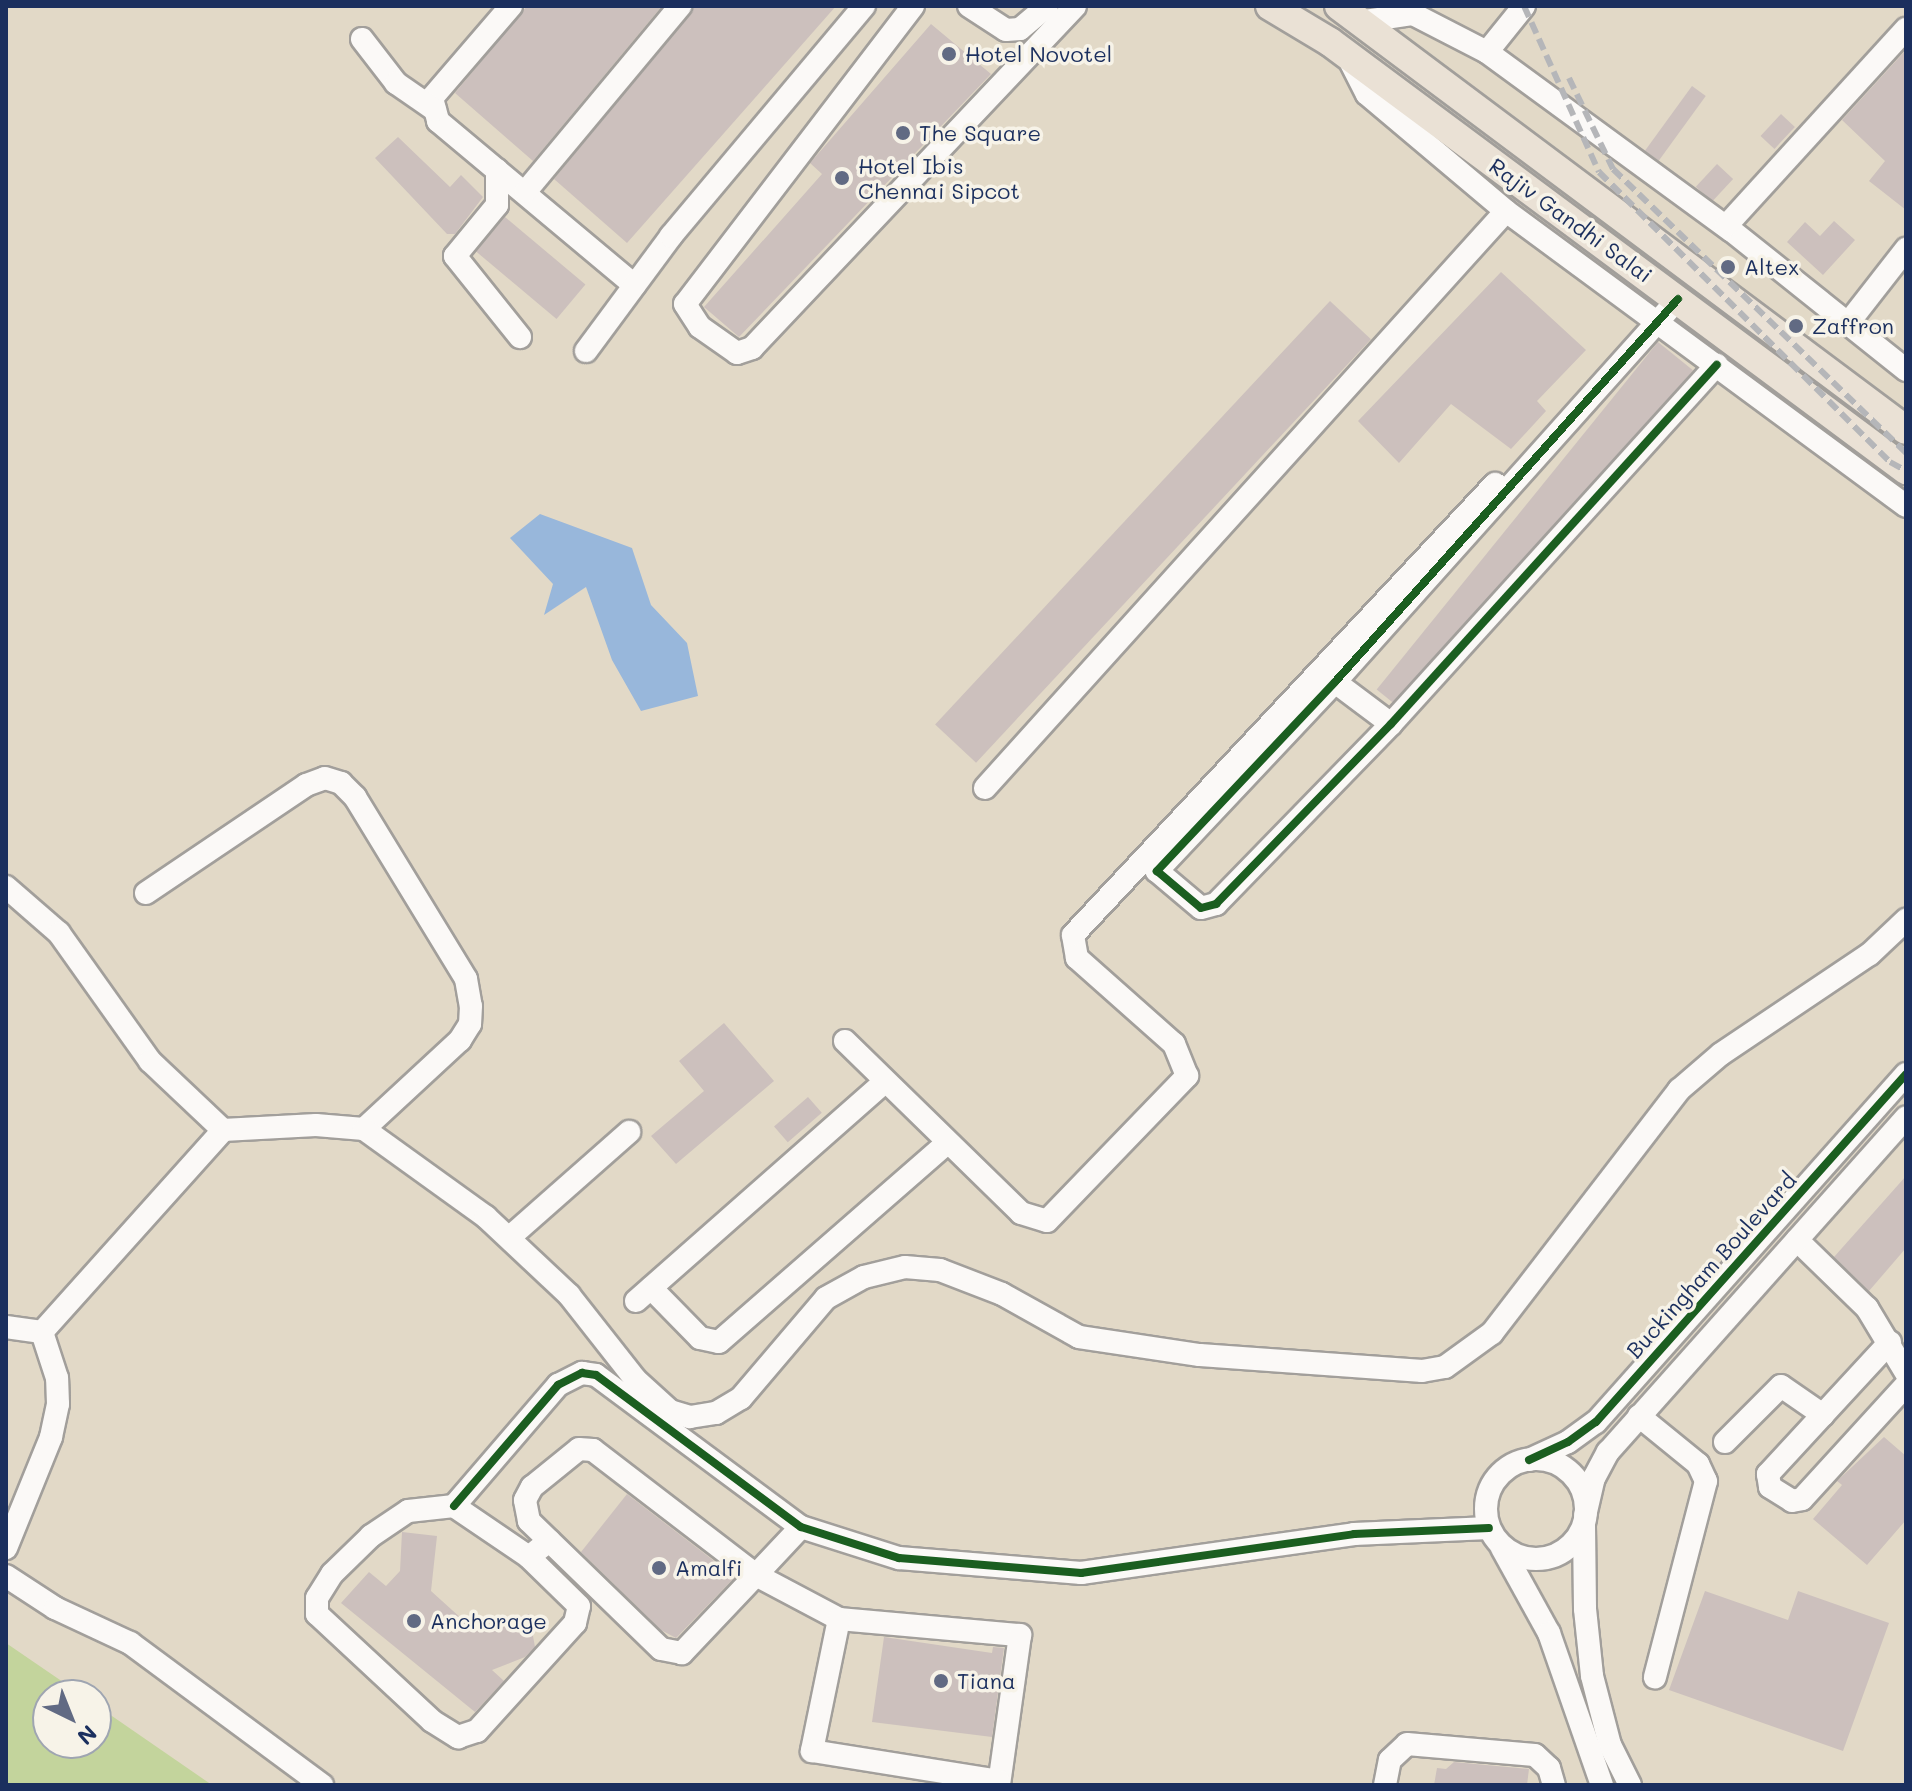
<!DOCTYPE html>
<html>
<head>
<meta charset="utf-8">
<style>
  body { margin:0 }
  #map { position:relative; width:1912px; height:1791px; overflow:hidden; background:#e2d9c7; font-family:Mali,sans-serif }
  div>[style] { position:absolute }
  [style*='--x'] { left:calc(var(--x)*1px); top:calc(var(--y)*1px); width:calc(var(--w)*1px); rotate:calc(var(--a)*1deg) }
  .green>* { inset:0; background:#c3d49c }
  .water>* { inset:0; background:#98b7db }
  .building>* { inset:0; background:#ccc0bd; transform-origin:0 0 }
  .roads { filter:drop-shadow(2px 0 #a29f9b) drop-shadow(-2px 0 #a29f9b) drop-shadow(0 2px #a29f9b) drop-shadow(0 -2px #a29f9b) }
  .minor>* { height:22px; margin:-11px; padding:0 11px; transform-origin:11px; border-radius:11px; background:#fbf9f7 }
  .minor>.ring { margin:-11px; padding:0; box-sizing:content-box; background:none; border:22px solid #fbf9f7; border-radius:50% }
  .major>* { height:28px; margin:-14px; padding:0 14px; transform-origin:14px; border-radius:14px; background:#eae1d5 }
  .rail>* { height:6px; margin-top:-3px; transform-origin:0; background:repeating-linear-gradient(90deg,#b5b6b9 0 12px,transparent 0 18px) }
  .cycleway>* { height:8px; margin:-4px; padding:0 4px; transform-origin:4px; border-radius:4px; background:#1b5e20 }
  .dots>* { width:22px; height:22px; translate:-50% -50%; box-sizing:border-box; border:4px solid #f7f3e8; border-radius:50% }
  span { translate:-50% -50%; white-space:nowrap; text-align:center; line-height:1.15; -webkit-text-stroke:7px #f7f3e8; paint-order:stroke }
  .poi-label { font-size:22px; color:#1b2f5e }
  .left { translate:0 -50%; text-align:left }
  .street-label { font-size:22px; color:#1b2f5e }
  .frame { position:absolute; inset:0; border:8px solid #1b2f5e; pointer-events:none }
  .north { position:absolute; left:32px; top:1679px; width:80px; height:80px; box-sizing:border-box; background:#f7f3e8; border:2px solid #9fa5b1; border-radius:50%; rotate:137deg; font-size:22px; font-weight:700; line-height:32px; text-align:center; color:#1b2f5e }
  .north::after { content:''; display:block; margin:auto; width:28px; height:36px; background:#616a83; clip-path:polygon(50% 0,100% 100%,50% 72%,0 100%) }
</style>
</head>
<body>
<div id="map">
  <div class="green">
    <div style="clip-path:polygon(6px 1643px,82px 1695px,48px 1695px,48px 1743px,96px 1743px,96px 1705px,212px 1785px,8px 1785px)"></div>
  </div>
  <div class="water">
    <div style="clip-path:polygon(540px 514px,632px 548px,651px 605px,687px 643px,698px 696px,641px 711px,612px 660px,586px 587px,544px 615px,553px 584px,510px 538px)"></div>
  </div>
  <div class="building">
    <div style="clip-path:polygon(527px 6px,662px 6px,533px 161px,455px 93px)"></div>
    <div style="clip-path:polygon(694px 6px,836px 6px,627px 243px,554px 179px)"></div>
    <div style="clip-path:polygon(931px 24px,991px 74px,739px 337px,704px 307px,822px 174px,810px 163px)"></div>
    <div style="clip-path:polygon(1906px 50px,1906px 210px,1869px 181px,1885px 161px,1842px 120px)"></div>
    <div style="left:1692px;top:86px;width:17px;height:80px;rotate:36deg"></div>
    <div style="left:1781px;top:114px;width:19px;height:30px;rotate:43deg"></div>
    <div style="clip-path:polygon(398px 137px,450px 187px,461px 175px,483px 197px,455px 234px,447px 234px,375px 158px)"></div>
    <div style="left:1717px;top:164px;width:22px;height:31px;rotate:43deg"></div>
    <div style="left:505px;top:217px;width:105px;height:45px;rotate:40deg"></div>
    <div style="clip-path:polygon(1834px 221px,1855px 240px,1823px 275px,1787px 242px,1805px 222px,1820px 236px)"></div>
    <div style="clip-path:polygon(1501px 272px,1586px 350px,1537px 401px,1546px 411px,1511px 449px,1451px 404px,1399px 463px,1358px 421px)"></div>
    <div style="left:1330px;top:301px;width:56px;height:579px;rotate:43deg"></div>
    <div style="left:1658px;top:342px;width:45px;height:447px;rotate:39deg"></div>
    <div style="clip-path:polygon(724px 1023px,774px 1081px,676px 1164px,651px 1136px,704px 1091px,679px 1061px)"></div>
    <div style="left:808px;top:1097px;width:21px;height:45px;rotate:49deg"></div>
    <div style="clip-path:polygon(1906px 1176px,1906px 1248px,1869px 1291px,1834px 1257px)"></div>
    <div style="clip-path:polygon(1884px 1437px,1906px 1456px,1906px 1520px,1867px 1565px,1813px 1519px,1842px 1485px,1837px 1481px)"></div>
    <div style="clip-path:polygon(627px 1494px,735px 1577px,676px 1638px,661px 1630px,581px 1552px)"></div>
    <div style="clip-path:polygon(402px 1532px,437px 1536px,431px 1591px,473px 1629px,529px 1614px,535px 1647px,525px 1657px,492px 1670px,504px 1681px,475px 1712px,341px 1603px,369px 1572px,386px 1586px,400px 1571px)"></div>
    <div style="clip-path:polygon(1705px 1591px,1788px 1620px,1798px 1591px,1889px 1623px,1843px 1751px,1669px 1690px)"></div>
    <div style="clip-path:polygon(884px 1637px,992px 1653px,993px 1647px,1004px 1648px,992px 1737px,872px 1722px)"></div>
    <div style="clip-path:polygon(1454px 1762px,1529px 1769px,1527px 1785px,1434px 1785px,1437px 1768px,1446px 1769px)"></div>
  </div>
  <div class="roads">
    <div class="minor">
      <div style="--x:511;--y:6;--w:121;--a:130.7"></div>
      <div style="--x:432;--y:98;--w:24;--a:75"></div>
      <div style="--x:438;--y:121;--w:256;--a:39.9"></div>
      <div style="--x:913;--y:6;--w:375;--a:127.4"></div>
      <div style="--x:685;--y:304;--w:27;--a:57"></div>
      <div style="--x:700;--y:327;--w:45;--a:35.1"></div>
      <div style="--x:737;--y:353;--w:16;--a:-18"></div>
      <div style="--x:752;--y:348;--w:470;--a:-46.6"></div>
      <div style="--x:969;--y:6;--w:44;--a:33"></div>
      <div style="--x:1006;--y:30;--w:14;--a:-4"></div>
      <div style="--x:1020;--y:29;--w:35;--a:-40"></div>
      <div style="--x:1365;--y:21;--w:49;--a:-8.3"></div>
      <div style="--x:1413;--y:14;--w:83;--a:27.2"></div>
      <div style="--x:1487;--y:52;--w:303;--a:36.2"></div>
      <div style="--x:1732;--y:231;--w:223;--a:38.6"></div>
      <div style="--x:362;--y:39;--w:56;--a:52.3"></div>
      <div style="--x:396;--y:83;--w:47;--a:34.7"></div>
      <div style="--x:1487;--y:52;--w:59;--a:-51.2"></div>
      <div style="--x:1349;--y:59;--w:39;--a:63"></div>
      <div style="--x:1367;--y:94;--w:182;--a:40.1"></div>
      <div style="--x:1506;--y:211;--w:497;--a:36.4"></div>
      <div style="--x:497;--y:170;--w:35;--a:90"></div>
      <div style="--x:497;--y:205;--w:66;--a:129.5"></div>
      <div style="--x:455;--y:256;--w:104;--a:51.3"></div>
      <div style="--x:526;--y:191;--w:241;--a:-50.2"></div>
      <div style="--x:1726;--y:226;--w:267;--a:-47.6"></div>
      <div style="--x:1678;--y:299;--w:514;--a:131.85"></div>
      <div style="--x:1335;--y:682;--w:260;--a:133.3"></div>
      <div style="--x:1157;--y:871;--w:57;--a:40.1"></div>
      <div style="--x:1201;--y:908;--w:16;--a:-15"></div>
      <div style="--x:1216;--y:904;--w:251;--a:-45.8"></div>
      <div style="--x:1391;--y:724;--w:485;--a:-47.8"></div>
      <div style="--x:1849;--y:322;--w:93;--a:-52"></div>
      <div style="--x:586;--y:351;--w:143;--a:-53.5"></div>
      <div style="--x:671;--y:236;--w:300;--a:-50"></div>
      <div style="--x:1335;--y:682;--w:70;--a:36.9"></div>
      <div style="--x:985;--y:788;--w:777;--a:-47.92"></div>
      <div style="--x:6;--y:887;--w:70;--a:41"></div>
      <div style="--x:59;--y:933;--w:157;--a:54.6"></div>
      <div style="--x:150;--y:1061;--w:100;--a:43.4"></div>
      <div style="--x:146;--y:893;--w:193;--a:-34"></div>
      <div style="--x:306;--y:785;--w:20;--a:-20"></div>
      <div style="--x:325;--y:778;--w:17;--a:17"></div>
      <div style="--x:341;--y:783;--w:20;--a:45"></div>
      <div style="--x:355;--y:797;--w:213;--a:58.6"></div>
      <div style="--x:466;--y:979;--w:27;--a:80"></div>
      <div style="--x:471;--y:1006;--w:18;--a:93"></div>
      <div style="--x:470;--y:1024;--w:19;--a:122"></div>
      <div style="--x:460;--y:1040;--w:131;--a:137.2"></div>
      <div style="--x:845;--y:1041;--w:246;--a:44.3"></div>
      <div style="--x:1021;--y:1213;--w:27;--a:17"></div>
      <div style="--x:1047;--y:1221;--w:202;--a:-46"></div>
      <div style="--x:1187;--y:1076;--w:35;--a:-112"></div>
      <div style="--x:1174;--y:1044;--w:130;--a:-138.4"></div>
      <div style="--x:1077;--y:958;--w:23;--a:-100"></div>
      <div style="--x:1073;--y:935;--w:618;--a:-46.9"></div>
      <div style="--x:510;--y:1237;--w:159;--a:-41.4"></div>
      <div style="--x:1797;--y:1240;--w:98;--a:44.2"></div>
      <div style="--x:1867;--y:1308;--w:76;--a:59"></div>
      <div style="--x:651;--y:1288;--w:70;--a:45.6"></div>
      <div style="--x:700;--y:1338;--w:19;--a:12"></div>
      <div style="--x:719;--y:1342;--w:303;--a:-41.1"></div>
      <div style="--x:636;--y:1301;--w:329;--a:-41.4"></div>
      <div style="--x:6;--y:1327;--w:36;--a:8"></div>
      <div style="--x:42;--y:1332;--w:271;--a:-48.1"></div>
      <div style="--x:223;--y:1130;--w:93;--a:-3.1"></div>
      <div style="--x:316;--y:1125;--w:48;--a:4.8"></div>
      <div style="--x:364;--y:1129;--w:150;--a:35.8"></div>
      <div style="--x:486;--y:1217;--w:114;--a:43.2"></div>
      <div style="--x:569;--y:1295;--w:107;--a:51.8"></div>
      <div style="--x:635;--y:1379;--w:47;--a:42.4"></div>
      <div style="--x:670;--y:1411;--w:21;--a:17"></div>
      <div style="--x:690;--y:1417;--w:26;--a:-9"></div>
      <div style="--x:716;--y:1413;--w:29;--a:-31"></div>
      <div style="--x:741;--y:1398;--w:131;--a:-49.6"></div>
      <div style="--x:826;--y:1298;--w:43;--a:-28.9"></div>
      <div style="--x:864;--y:1277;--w:42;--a:-13.7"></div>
      <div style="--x:905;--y:1267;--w:35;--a:5"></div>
      <div style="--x:940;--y:1270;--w:66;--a:21.2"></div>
      <div style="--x:1002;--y:1294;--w:88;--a:29.2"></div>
      <div style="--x:1079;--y:1337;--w:122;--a:8.5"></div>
      <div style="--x:1200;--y:1355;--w:223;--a:4.1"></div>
      <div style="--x:1422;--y:1371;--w:23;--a:-10"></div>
      <div style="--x:1445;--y:1367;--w:58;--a:-35.9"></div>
      <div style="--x:1492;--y:1333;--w:307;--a:-52.4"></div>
      <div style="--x:1679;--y:1090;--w:55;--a:-40.6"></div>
      <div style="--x:1721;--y:1054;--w:179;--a:-33.9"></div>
      <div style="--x:1870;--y:954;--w:50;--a:-43.4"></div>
      <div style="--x:1890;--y:1342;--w:180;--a:132.7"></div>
      <div style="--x:1768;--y:1474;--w:13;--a:81"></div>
      <div style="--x:1770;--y:1487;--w:26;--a:32"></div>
      <div style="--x:1792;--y:1501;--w:10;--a:-11"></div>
      <div style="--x:1802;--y:1499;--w:154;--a:-47.6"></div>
      <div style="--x:1639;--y:1416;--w:76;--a:39.1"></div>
      <div style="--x:1698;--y:1464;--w:19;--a:65"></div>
      <div style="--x:1706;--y:1481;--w:203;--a:104.6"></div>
      <div style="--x:1725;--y:1442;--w:79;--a:-45"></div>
      <div style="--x:1781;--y:1386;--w:51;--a:34.6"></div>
      <div style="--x:579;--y:1449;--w:14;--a:4"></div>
      <div style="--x:593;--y:1450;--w:205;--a:37.5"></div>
      <div style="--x:756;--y:1575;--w:108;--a:133.5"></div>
      <div style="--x:682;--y:1653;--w:21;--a:-169"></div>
      <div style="--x:661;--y:1649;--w:184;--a:-135.9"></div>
      <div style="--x:529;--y:1521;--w:21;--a:-101"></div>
      <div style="--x:525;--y:1500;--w:15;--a:-62"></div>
      <div style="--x:532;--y:1487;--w:60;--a:-39"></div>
      <div class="ring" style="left:1486px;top:1459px;width:78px;height:78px"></div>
      <div style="--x:1529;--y:1460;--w:43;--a:-24.8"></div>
      <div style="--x:1568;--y:1442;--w:34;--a:-36"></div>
      <div style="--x:1596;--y:1422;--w:466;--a:-48.3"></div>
      <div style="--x:454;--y:1506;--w:160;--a:-49.3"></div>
      <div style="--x:558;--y:1385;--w:27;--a:-27"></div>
      <div style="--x:582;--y:1373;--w:14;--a:8"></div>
      <div style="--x:596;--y:1375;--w:255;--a:36.6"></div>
      <div style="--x:801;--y:1527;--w:103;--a:17.6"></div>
      <div style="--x:899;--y:1558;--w:183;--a:4.7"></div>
      <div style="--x:1081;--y:1573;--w:276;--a:-8.1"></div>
      <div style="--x:1354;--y:1534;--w:135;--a:-2.5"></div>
      <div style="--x:1585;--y:1516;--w:39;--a:-77"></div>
      <div style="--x:1594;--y:1478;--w:30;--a:-62"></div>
      <div style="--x:1608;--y:1452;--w:448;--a:-48.3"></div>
      <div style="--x:1584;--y:1526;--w:83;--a:89.3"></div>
      <div style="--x:1585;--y:1609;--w:67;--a:84"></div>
      <div style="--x:1592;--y:1676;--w:71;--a:75.4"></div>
      <div style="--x:1610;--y:1745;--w:45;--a:63.4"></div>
      <div style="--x:801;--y:1527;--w:66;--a:133.2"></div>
      <div style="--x:756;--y:1575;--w:94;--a:27.9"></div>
      <div style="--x:839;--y:1619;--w:182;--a:5.1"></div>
      <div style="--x:1020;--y:1635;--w:151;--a:98"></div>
      <div style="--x:6;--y:1548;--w:120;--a:-67.9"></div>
      <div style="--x:51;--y:1437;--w:34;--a:-78"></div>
      <div style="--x:58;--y:1404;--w:26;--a:-92"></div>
      <div style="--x:57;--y:1378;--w:48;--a:-108.1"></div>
      <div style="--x:1502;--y:1548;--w:97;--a:61.1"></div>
      <div style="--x:1549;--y:1633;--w:161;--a:70.8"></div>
      <div style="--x:529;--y:1557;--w:91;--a:-145.8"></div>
      <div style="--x:454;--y:1506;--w:46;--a:173.8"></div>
      <div style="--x:408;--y:1511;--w:45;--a:146"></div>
      <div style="--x:371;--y:1536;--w:54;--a:135.7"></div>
      <div style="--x:332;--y:1574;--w:28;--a:122"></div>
      <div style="--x:317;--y:1598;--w:16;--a:90"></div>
      <div style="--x:317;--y:1614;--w:157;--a:42.9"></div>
      <div style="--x:432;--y:1721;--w:31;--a:32"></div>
      <div style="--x:458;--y:1737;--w:20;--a:-18"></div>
      <div style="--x:477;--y:1731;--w:146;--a:-47.8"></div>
      <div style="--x:575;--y:1623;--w:17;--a:-77"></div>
      <div style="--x:579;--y:1606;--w:70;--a:-135.6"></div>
      <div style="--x:529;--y:1557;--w:26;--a:-39"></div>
      <div style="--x:6;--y:1576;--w:59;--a:33.1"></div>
      <div style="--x:55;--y:1608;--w:83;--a:25"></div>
      <div style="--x:130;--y:1643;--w:239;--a:36.5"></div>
      <div style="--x:839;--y:1619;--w:135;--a:101.6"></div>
      <div style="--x:812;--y:1751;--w:189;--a:9.1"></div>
      <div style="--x:1385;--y:1785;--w:25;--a:-79"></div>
      <div style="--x:1390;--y:1760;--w:23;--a:-43"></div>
      <div style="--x:1407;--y:1744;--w:128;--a:4.9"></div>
      <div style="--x:1535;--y:1755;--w:19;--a:43"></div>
      <div style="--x:1549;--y:1768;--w:18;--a:74"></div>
    </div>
    <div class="major">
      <div style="--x:1270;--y:6;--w:70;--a:31"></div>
      <div style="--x:1330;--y:42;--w:718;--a:36.61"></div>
      <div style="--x:1339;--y:6;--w:708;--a:36.79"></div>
    </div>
  </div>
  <div class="rail">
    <div style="--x:1524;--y:6;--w:182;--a:65.7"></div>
    <div style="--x:1599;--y:172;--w:411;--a:44.9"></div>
    <div style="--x:1890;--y:462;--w:18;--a:29"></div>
    <div style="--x:1569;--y:78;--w:101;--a:64.2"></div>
    <div style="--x:1613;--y:169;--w:408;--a:44.1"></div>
  </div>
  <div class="cycleway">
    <div style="--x:1678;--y:299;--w:514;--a:131.85"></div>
    <div style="--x:1335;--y:682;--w:260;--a:133.3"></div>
    <div style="--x:1157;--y:871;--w:57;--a:40.1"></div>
    <div style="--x:1201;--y:908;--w:16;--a:-15"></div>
    <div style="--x:1216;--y:904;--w:251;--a:-45.8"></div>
    <div style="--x:1391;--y:724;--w:485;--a:-47.8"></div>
    <div style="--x:1529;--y:1460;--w:43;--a:-24.8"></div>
    <div style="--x:1568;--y:1442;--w:34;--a:-36"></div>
    <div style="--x:1596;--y:1422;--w:466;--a:-48.3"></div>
    <div style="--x:454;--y:1506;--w:160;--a:-49.3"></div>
    <div style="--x:558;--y:1385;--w:27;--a:-27"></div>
    <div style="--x:582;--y:1373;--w:14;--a:8"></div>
    <div style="--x:596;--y:1375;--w:255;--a:36.6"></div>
    <div style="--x:801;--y:1527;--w:103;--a:17.6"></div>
    <div style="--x:899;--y:1558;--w:183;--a:4.7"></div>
    <div style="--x:1081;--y:1573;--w:276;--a:-8.1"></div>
    <div style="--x:1354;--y:1534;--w:135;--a:-2.5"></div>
  </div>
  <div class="dots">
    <div style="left:949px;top:54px;background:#616a83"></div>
    <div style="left:903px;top:133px;background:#616a83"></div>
    <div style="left:842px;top:178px;background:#616a83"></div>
    <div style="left:1728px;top:267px;background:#616a83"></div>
    <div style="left:1796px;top:326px;background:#616a83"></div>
    <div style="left:659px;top:1568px;background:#616a83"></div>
    <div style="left:414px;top:1621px;background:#616a83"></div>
    <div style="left:941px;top:1681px;background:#616a83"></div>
  </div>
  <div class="poi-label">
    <span class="left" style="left:965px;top:54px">Hotel Novotel</span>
    <span class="left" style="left:919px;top:133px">The Square</span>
    <span class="left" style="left:858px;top:178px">Hotel Ibis<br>Chennai Sipcot</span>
    <span class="left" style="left:1744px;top:267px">Altex</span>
    <span class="left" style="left:1812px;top:326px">Zaffron</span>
    <span class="left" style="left:675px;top:1568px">Amalfi</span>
    <span class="left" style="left:430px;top:1621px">Anchorage</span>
    <span class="left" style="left:957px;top:1681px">Tiana</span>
  </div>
  <div class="street-label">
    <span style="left:1571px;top:220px;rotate:36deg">Rajiv Gandhi Salai</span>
    <span style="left:1711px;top:1265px;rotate:-48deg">Buckingham Boulevard</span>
  </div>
  <div class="frame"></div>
  <div class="north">N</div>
</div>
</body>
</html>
